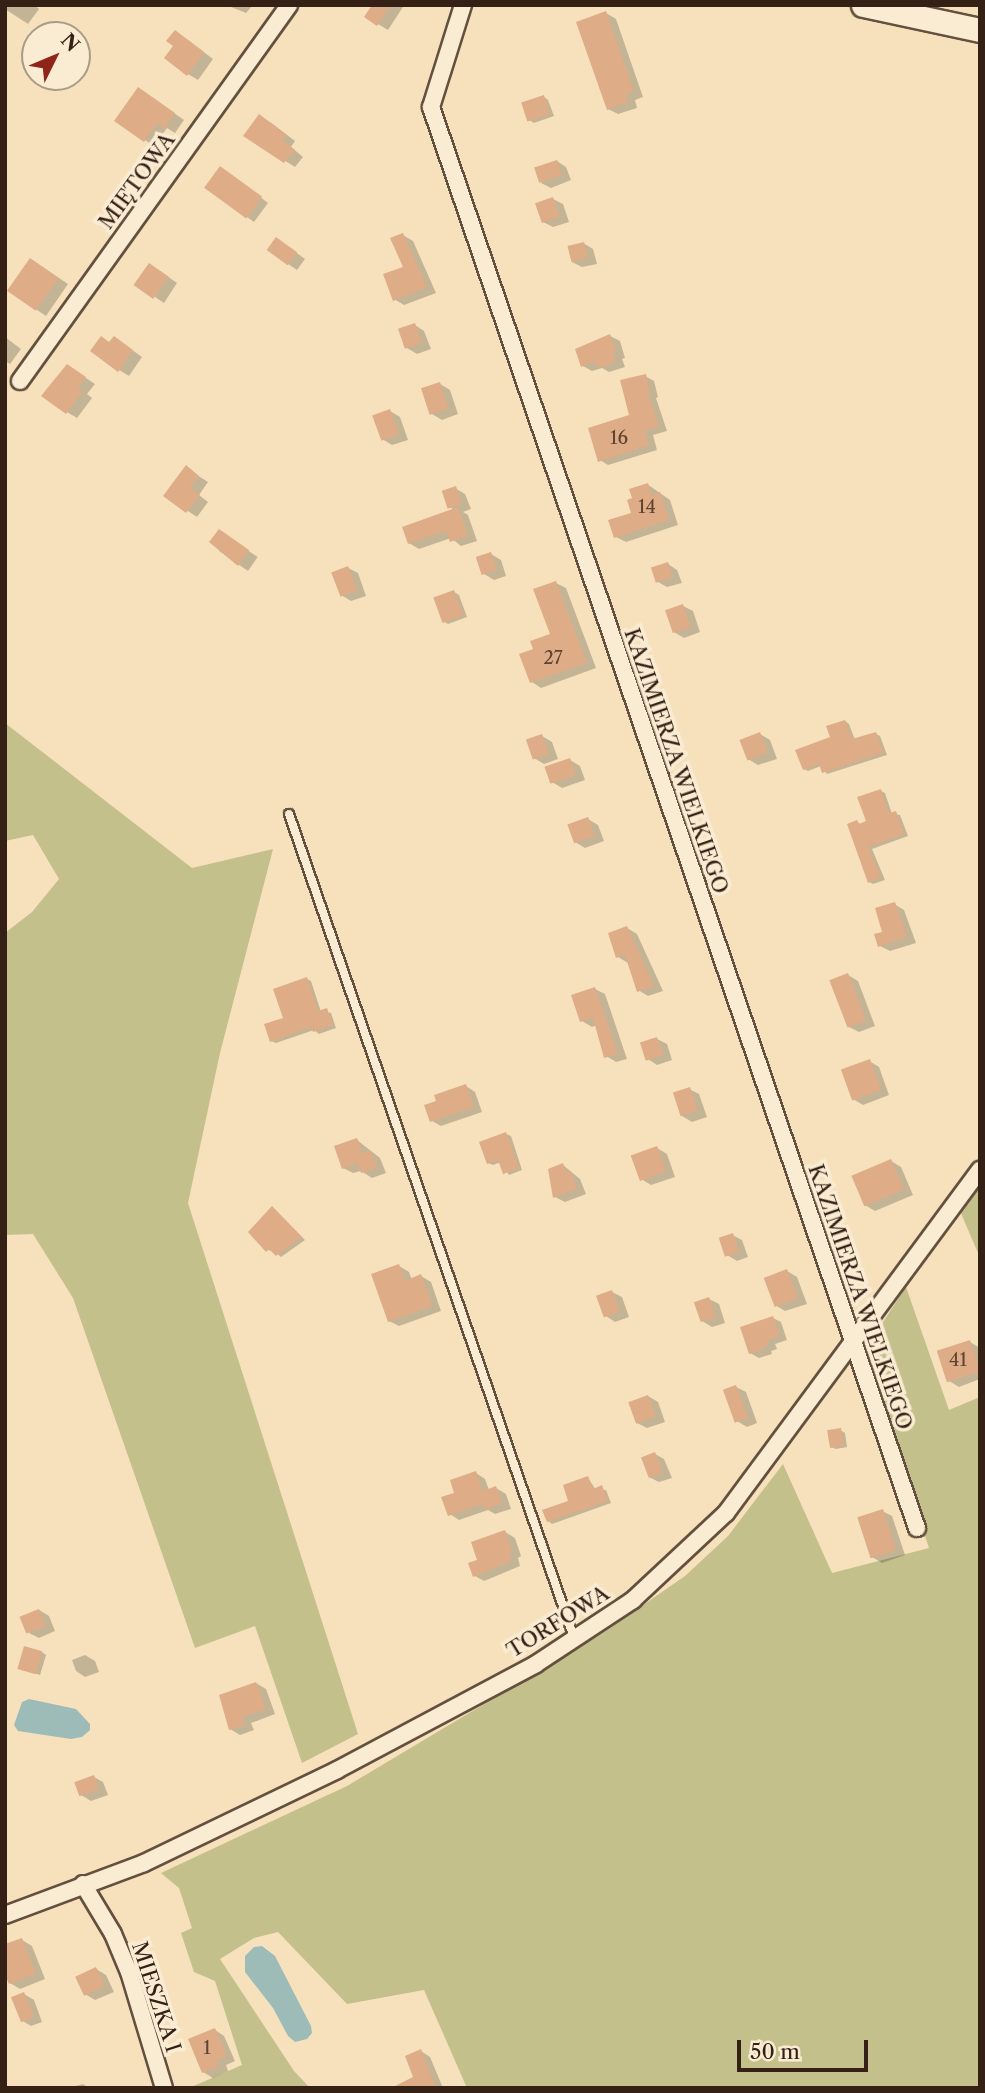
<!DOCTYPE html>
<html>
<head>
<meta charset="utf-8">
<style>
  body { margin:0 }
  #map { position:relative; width:985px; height:2093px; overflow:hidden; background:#f6e1bc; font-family:"Libre Caslon Text",serif }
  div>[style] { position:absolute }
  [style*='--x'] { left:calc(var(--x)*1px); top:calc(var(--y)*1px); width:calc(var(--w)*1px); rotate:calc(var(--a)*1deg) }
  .green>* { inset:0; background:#c4c08b }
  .water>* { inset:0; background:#9ebcb7 }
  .shadow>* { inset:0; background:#0003; transform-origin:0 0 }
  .building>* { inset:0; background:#deac86; transform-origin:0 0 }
  .roads { filter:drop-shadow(2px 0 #64503e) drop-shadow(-2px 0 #64503e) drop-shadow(0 2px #64503e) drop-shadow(0 -2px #64503e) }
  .lane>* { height:8px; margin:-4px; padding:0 4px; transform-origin:4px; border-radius:4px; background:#f9ecd3 }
  .street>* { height:16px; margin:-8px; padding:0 8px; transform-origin:8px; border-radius:8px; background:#f9ecd3 }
  .secondary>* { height:23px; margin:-11.5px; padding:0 11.5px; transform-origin:11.5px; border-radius:11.5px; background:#f9ecd3 }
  span { translate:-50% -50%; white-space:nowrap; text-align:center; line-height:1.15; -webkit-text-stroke:7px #f9ecd3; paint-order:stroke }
  .number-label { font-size:18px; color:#5e4330 }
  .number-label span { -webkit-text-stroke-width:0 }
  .street-label { font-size:21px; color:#342014 }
  .frame { position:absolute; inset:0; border:7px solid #342014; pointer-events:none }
  .north { position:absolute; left:21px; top:21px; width:70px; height:70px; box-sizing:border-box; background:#f9ecd3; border:2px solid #aa9a87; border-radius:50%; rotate:47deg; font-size:19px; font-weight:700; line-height:28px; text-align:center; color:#342014 }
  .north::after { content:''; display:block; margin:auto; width:24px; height:32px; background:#8f2418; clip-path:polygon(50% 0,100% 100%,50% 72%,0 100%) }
  .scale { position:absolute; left:737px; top:2040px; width:131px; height:32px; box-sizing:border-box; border:4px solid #342014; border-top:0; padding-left:9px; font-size:21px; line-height:24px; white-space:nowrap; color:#342014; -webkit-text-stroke:5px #f9ecd3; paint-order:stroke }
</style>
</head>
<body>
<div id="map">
  <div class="green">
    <div style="clip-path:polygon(5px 723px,192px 868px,273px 849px,220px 1053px,188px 1203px,358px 1734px,302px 1763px,255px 1626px,195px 1648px,73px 1298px,33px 1234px,5px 1235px,5px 933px,32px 912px,59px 879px,33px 835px,5px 841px)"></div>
    <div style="clip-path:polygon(980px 1185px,980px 1252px,978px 1253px,960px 1211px)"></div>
    <div style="clip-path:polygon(906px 1287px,949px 1410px,980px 1397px,980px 2088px,467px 2088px,424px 1990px,347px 2004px,278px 1932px,254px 1938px,220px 1959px,294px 2071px,310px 2088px,189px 2088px,242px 2065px,215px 1981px,194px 1972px,181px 1933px,192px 1928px,179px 1888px,161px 1873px,347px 1786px,603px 1633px,685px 1576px,728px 1536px,783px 1464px,832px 1573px,929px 1548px,864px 1351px)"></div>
  </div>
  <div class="water">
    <div style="clip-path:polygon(29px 1699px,76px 1709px,90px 1724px,90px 1730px,82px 1737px,71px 1739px,18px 1731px,14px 1725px,22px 1702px)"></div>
    <div style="clip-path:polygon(262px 1946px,275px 1956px,311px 2026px,312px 2033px,307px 2039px,295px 2042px,288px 2036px,273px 2008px,245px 1972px,245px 1956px,254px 1947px)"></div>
  </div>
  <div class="shadow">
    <div style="clip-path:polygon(5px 5px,34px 5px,39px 9px,28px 24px,5px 9px)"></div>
    <div style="clip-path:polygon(226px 5px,253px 5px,246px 13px)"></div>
    <div style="clip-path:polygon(374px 5px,401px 5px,403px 7px,388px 30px,366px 17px)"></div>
    <div style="clip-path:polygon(606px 13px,616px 19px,643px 97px,635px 100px,637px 108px,618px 114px,608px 109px)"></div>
    <div style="clip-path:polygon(185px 38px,213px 59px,198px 80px,188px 74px)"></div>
    <div style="clip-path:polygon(148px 95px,184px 120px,175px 133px,167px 128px,154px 146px,145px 140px)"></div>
    <div style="clip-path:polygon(544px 97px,548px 100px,554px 116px,534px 123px,529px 120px)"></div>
    <div style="clip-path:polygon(270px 122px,295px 141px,291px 147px,303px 157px,295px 167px,245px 136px)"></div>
    <div style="clip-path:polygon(557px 161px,566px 167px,571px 180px,551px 188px,541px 183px)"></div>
    <div style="clip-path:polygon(229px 173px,268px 203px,254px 222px,206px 188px)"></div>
    <div style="clip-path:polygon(553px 199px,563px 204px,569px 222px,553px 227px,543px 222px)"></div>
    <div style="clip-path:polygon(403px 235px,413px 241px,436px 293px,404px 305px,394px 299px,405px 268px)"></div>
    <div style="clip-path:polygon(583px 243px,593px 249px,597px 264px,582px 267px,572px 262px)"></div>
    <div style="clip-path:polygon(286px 245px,305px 259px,297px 270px,288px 264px)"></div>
    <div style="clip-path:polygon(41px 266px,68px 284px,46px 316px,9px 291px)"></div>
    <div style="clip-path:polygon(160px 271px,177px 283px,164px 303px,155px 297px)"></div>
    <div style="clip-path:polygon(415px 325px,424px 331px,431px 349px,417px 354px,407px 348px)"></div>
    <div style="clip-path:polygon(610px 336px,620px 341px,625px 358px,622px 359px,625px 367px,609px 372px,602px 368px,592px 371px,583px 366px)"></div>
    <div style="clip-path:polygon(5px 337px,21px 349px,10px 364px,5px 361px)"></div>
    <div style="clip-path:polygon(110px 343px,124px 344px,142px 357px,129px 376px,119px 370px)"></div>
    <div style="clip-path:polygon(77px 372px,95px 384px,87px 394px,92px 398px,77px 418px,67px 412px)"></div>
    <div style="clip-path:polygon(645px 376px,654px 381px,658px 397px,656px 398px,667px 431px,653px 435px,657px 450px,608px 465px,600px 460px,631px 416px)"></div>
    <div style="clip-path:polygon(440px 384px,450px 390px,458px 414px,442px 420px,432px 414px)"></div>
    <div style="clip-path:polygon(390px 411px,400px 417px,408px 440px,392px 445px,382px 439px)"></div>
    <div style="clip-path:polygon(186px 468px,208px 482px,199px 495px,208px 502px,197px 517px,165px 496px)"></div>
    <div style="clip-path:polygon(647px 484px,670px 500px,678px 525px,626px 542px,616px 537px,633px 514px)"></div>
    <div style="clip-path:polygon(455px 488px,465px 494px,471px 509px,463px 512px,468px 515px,477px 541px,461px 546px,451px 538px,419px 549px,409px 543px,455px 510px,449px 507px)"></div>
    <div style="left:229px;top:537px;width:35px;height:17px;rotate:35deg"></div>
    <div style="clip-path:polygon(491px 554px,501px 560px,506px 576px,494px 580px,484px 574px)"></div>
    <div style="clip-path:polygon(668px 564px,677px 570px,682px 583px,667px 587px,658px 582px)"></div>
    <div style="clip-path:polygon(348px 568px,358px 573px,366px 596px,351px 601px,341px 595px)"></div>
    <div style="clip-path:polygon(556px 583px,566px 588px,596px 668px,541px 688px,532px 682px,535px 650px,552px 635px)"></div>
    <div style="clip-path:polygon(454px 592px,459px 595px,467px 617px,448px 624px,443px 621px)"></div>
    <div style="clip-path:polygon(683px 606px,693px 611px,700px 632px,684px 638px,674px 632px)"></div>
    <div style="clip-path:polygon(845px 721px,849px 724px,855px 740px,876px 734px,880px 736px,887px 755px,827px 774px,821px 766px,808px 771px,804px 769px)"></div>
    <div style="clip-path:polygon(760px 734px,770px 740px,777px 759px,758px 765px,748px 759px)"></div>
    <div style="clip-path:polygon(542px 736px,552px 742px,558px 759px,544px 764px,534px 758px)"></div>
    <div style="clip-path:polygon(570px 760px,580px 766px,585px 780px,562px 788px,552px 782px)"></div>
    <div style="clip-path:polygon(881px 791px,885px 793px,892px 814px,900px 815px,908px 836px,872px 849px,885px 880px,873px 884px,869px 882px,857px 822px,862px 825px,868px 822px)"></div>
    <div style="clip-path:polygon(588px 819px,598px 825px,604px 841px,585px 848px,575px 842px)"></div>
    <div style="clip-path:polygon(894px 904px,904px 910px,916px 943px,890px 951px,880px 946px)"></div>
    <div style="clip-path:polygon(627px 928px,637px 934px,663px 991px,648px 996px,638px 990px,628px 963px,618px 957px)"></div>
    <div style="clip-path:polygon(848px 975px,858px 981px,875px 1026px,859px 1032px,849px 1027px)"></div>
    <div style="clip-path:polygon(307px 979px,311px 981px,321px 1012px,331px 1013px,336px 1028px,319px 1034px,314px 1030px,276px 1043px,271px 1041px)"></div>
    <div style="clip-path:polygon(595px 989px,605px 994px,627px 1059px,616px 1062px,606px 1056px,597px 1025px,592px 1027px,582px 1021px)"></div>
    <div style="clip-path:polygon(657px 1039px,667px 1044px,672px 1060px,657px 1065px,648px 1059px)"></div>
    <div style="clip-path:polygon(869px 1061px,879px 1067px,889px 1095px,863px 1105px,853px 1099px)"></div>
    <div style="clip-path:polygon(466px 1086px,475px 1092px,482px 1112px,441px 1126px,432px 1121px)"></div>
    <div style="clip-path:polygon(689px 1089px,699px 1094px,707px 1117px,692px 1122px,682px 1116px)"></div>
    <div style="clip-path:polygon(506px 1134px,511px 1136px,522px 1170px,509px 1175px,501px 1162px,493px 1165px,488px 1163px)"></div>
    <div style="clip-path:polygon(357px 1140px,380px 1158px,386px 1173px,372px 1178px,361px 1171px,353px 1173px,343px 1168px)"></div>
    <div style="clip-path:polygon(657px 1148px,667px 1154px,675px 1177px,651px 1185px,641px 1179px)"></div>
    <div style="clip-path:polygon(891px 1161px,901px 1167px,913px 1195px,875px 1211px,865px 1205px)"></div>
    <div style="clip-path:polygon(563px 1165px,580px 1179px,586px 1194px,565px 1202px,555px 1197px)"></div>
    <div style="clip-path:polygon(273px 1208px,305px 1240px,281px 1257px,274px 1251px,267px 1250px)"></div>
    <div style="clip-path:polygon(732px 1235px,742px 1240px,748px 1257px,737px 1261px,727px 1255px)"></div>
    <div style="clip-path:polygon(399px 1266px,409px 1272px,412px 1280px,421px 1276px,431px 1282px,441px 1311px,399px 1326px,389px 1321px)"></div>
    <div style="clip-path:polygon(787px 1271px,797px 1277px,807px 1304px,785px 1311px,775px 1305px)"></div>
    <div style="clip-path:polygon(612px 1292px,622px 1297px,629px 1317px,615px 1322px,606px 1316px)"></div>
    <div style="clip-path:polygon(709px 1299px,719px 1304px,725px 1323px,712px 1327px,702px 1321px)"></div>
    <div style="clip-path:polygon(773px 1318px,781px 1322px,787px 1340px,775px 1344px,777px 1349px,771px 1351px,772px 1354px,759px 1358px,750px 1353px)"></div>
    <div style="clip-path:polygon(970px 1342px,980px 1348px,980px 1379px,959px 1387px,949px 1381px)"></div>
    <div style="clip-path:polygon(736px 1387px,746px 1392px,757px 1423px,747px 1427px,737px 1421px)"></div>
    <div style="clip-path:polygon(648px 1396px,658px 1402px,665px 1422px,647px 1428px,637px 1423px)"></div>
    <div style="clip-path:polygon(840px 1430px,845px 1433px,847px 1447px,836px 1449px,831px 1447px)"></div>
    <div style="clip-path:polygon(655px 1454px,664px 1459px,672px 1478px,659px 1482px,649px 1477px)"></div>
    <div style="clip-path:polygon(476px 1473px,485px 1479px,489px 1490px,496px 1488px,506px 1494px,511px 1509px,495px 1514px,488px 1510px,459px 1520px,450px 1514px)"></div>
    <div style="clip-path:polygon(588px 1478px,596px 1490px,606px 1490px,611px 1503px,552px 1524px,548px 1521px,571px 1502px)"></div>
    <div style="clip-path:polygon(882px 1511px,892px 1516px,905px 1555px,882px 1563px,872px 1557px)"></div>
    <div style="clip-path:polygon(505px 1532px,515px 1538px,521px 1556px,518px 1558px,520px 1566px,484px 1581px,475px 1576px,479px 1561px)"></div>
    <div style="clip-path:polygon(39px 1610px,49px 1616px,55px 1631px,39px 1638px,29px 1633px)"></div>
    <div style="clip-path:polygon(42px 1652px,46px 1655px,40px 1675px,20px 1668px)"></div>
    <div style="clip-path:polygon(85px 1655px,95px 1661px,99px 1672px,85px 1677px,76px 1671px,72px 1660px)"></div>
    <div style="clip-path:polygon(256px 1683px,266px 1689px,275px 1714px,251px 1723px,254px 1730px,240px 1735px,230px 1729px)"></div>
    <div style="clip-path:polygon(94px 1777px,103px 1782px,108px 1795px,91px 1801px,81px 1795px)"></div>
    <div style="clip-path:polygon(22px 1940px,32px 1946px,45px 1979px,20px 1989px,10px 1983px)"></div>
    <div style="clip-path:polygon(96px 1969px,106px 1975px,114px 1992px,95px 2000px,85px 1994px)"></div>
    <div style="clip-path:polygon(24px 1994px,34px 2000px,42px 2022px,31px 2026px,21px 2020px)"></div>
    <div style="clip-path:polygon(215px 2030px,224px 2036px,235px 2061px,226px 2065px,228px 2071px,213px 2078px,203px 2072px)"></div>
    <div style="clip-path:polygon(421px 2051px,430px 2057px,443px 2088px,395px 2088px,416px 2078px)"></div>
    <div style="clip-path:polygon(83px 2084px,89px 2088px,67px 2088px)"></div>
  </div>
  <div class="building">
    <div style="clip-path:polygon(372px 5px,391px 5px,377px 26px,364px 17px)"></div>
    <div style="clip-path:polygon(606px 11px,634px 91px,626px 95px,628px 102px,607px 110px,576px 22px)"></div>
    <div style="clip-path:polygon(175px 30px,204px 52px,187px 76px,164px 58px,173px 46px,166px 41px)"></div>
    <div style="clip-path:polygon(138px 87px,175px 113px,164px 129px,157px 123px,144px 142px,114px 121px)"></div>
    <div style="left:544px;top:95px;width:20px;height:24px;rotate:72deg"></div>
    <div style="clip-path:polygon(259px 114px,287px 135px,282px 140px,295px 150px,284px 163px,243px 136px)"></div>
    <div style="left:557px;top:160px;width:16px;height:24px;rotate:72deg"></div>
    <div style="left:220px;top:166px;width:52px;height:27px;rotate:36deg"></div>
    <div style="left:553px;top:197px;width:21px;height:19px;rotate:71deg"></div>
    <div style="clip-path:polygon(403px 233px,427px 287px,393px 301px,383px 274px,403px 267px,390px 238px)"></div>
    <div style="left:276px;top:237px;width:26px;height:16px;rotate:36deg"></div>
    <div style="left:584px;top:242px;width:16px;height:17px;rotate:76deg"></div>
    <div style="left:30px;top:258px;width:35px;height:40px;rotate:35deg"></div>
    <div style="left:149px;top:263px;width:24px;height:27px;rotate:35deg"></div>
    <div style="left:415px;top:323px;width:21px;height:18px;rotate:71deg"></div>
    <div style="clip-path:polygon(610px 334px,616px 352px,613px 354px,616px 362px,598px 368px,596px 362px,581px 367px,575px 349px)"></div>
    <div style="clip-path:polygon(101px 336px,109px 342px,114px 336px,133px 350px,118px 372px,90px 351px)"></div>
    <div style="clip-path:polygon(67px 364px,86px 377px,78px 387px,83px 391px,66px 414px,41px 396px)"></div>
    <div style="clip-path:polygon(646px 374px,650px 393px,648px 393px,659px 426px,645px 431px,649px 445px,598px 462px,588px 428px,629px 415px,620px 380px)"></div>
    <div style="left:440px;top:382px;width:28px;height:20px;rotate:72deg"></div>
    <div style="left:390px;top:409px;width:27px;height:19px;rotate:70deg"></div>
    <div style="clip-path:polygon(186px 465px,199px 476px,190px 488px,200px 495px,186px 513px,163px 496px)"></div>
    <div style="clip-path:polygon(648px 483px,652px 495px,660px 492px,669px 520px,614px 538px,608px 520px,631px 513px,627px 500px,632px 498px,629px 489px)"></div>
    <div style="left:456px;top:486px;width:19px;height:15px;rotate:72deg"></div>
    <div style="clip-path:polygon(458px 507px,468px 536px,450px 542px,446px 531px,408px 544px,402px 527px)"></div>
    <div style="clip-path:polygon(219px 529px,249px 550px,238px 566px,209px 542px)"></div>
    <div style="left:491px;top:552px;width:19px;height:16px;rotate:72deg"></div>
    <div style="left:668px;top:562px;width:16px;height:18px;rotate:72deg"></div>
    <div style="left:348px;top:566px;width:26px;height:18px;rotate:69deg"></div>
    <div style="clip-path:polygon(556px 581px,587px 663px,530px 683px,519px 654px,533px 649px,530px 641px,550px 634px,533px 589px)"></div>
    <div style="left:454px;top:590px;width:27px;height:22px;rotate:70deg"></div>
    <div style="left:683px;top:604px;width:24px;height:19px;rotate:71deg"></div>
    <div style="clip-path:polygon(845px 720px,852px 739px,876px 732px,883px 753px,822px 773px,819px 764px,803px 770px,795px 750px,830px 737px,826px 726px)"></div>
    <div style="left:760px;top:732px;width:22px;height:22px;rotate:69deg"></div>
    <div style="left:542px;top:734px;width:21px;height:17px;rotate:71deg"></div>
    <div style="left:570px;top:758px;width:18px;height:27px;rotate:71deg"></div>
    <div style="clip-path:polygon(881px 789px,889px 813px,896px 811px,904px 834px,868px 847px,881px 877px,868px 883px,847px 824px,857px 820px,859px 824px,866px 821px,857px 797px)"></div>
    <div style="left:588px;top:817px;width:20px;height:22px;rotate:70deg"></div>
    <div style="clip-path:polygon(895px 902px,907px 937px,878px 947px,874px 934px,882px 932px,875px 908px)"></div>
    <div style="clip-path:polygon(627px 926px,654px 986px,637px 992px,625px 955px,616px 958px,608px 933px)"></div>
    <div style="left:848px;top:973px;width:51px;height:20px;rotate:69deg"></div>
    <div style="clip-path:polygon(307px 977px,318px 1011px,327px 1008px,333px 1025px,313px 1032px,311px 1027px,270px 1042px,264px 1024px,283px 1018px,273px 989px)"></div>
    <div style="clip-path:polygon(595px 987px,618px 1054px,604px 1058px,593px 1018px,580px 1022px,571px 995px)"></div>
    <div style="left:657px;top:1037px;width:19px;height:18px;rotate:72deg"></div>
    <div style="left:870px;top:1059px;width:33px;height:31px;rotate:70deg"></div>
    <div style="clip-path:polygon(466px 1084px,474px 1107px,430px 1122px,424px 1105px,436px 1101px,434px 1095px)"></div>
    <div style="left:690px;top:1087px;width:25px;height:18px;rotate:72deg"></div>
    <div style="clip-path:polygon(506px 1132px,519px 1168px,503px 1174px,498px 1160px,487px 1164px,479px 1142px)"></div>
    <div style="clip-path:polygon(357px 1138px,363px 1153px,371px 1151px,377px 1168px,361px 1173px,357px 1163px,342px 1169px,334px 1146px)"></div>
    <div style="left:657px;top:1146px;width:27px;height:28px;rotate:70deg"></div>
    <div style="left:891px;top:1159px;width:33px;height:43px;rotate:67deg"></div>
    <div style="clip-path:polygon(563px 1163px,567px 1173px,571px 1171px,577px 1189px,553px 1198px,548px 1169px)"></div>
    <div style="clip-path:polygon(272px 1206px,302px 1237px,276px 1256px,269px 1249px,266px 1252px,248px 1232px)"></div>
    <div style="left:733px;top:1233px;width:20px;height:15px;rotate:72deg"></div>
    <div style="clip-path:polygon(399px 1264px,405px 1281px,421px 1274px,432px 1306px,388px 1322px,371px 1274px)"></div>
    <div style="left:787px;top:1269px;width:31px;height:25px;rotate:69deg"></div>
    <div style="left:612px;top:1290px;width:23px;height:17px;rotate:70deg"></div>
    <div style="left:709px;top:1297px;width:21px;height:16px;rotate:71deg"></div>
    <div style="clip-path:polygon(773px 1316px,780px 1336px,768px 1340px,769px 1344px,763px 1347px,764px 1349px,749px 1354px,740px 1327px)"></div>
    <div style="left:970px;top:1340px;width:33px;height:35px;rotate:72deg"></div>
    <div style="left:736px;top:1385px;width:35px;height:14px;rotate:70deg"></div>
    <div style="left:648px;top:1395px;width:23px;height:21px;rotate:70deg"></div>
    <div style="left:841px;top:1428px;width:18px;height:14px;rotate:81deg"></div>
    <div style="left:655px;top:1452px;width:22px;height:15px;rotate:69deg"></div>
    <div style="clip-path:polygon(476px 1471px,483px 1491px,496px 1486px,502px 1503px,484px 1510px,482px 1504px,448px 1516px,441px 1497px,454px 1493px,450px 1480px)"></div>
    <div style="clip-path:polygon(588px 1476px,593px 1489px,602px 1485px,608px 1501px,547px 1522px,542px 1510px,568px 1501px,563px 1485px)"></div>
    <div style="left:883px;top:1509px;width:43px;height:27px;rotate:72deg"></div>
    <div style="clip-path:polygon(505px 1530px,512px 1551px,509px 1552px,511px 1561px,473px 1577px,468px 1563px,477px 1560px,471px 1542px)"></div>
    <div style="left:39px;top:1609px;width:18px;height:21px;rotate:68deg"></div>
    <div style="left:24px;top:1646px;width:19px;height:24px;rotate:16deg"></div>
    <div style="clip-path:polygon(256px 1682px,266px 1709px,242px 1717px,245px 1725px,229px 1730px,219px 1695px)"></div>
    <div style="left:94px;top:1775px;width:15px;height:21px;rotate:70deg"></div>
    <div style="clip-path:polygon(22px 1938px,36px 1974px,9px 1984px,5px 1975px,5px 1944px)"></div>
    <div style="left:96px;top:1967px;width:21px;height:23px;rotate:65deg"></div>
    <div style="left:24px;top:1992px;width:27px;height:14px;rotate:68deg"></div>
    <div style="clip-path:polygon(215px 2028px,227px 2056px,217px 2060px,219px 2066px,202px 2073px,188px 2039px)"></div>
    <div style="clip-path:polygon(421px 2049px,436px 2088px,391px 2088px,413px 2077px,405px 2056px)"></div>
  </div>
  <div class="roads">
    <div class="lane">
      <div style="--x:289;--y:814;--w:875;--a:70.92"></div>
    </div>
    <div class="street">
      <div style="--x:463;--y:5;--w:107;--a:107.4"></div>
      <div style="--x:431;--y:107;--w:1502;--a:71.12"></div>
      <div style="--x:20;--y:381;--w:462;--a:-54.4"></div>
      <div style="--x:83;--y:1884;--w:58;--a:59"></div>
      <div style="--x:113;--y:1934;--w:41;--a:67.2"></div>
      <div style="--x:129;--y:1972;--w:121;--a:73.2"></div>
      <div style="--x:5;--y:1915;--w:148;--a:-20.5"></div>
      <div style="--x:144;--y:1863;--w:214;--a:-25.7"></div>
      <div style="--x:337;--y:1770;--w:225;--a:-28"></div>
      <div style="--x:536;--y:1664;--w:116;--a:-33.4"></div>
      <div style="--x:633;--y:1600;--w:127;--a:-43.1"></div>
      <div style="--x:726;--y:1513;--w:427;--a:-53.5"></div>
    </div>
    <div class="secondary">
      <div style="--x:863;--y:5;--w:120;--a:12.1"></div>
    </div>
  </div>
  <div class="number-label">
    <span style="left:619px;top:438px">16</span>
    <span style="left:647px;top:507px">14</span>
    <span style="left:553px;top:658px">27</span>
    <span style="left:958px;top:1360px">41</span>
    <span style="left:207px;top:2048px">1</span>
  </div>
  <div class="street-label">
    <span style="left:137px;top:181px;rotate:-54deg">MIĘTOWA</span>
    <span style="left:676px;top:761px;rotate:71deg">KAZIMIERZA WIELKIEGO</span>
    <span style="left:860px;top:1297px;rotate:71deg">KAZIMIERZA WIELKIEGO</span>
    <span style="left:558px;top:1622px;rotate:-32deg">TORFOWA</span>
    <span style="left:156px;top:1997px;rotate:72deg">MIESZKA I</span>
  </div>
  <div class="frame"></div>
  <div class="north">N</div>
  <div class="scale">50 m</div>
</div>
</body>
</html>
